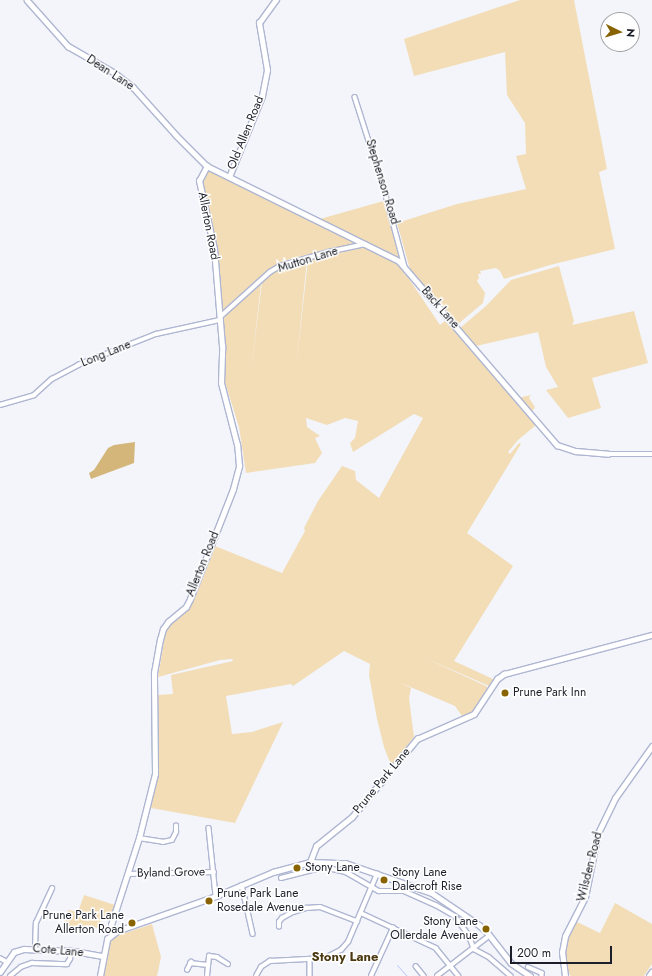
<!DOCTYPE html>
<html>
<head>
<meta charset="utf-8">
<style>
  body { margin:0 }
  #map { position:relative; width:652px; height:976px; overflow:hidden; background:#f3f5fb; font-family:Jost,sans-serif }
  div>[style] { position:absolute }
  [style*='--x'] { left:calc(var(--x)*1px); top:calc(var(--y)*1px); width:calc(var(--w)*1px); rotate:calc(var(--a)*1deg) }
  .green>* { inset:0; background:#f2ddb6 }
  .forest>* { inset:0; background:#d4b67b }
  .stream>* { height:1px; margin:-0.5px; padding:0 0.5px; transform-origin:0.5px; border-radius:0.5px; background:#c1cdfc }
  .roads { filter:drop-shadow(1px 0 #afb6d1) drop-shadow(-1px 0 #afb6d1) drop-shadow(0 1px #afb6d1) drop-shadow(0 -1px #afb6d1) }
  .minor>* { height:3.5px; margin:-1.75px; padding:0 1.75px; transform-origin:1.75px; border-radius:1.75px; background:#fff }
  .tertiary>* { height:4.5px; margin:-2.25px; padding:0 2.25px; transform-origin:2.25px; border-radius:2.25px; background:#fff }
  .secondary>* { height:5px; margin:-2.5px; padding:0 2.5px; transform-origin:2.5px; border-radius:2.5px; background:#fff }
  .dots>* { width:11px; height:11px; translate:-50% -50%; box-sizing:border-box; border:2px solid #fff; border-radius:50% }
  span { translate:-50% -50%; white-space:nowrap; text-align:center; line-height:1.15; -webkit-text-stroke:3px #fff; paint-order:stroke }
  .street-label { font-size:12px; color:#1c1f29 }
  .poi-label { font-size:12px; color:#1c1f29 }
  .left { translate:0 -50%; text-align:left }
  .right { translate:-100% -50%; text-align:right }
  .neighbourhood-label { font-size:13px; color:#4b3912; font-weight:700 }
  .north { position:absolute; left:600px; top:12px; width:40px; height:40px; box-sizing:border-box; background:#fff; border:1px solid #a4a5a9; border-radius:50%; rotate:95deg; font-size:11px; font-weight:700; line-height:16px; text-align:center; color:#1c1f29 }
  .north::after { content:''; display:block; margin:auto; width:14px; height:18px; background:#886300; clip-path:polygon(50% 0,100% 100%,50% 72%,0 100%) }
  .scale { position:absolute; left:510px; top:946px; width:102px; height:18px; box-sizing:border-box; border:2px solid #1c1f29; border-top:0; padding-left:5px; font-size:12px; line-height:14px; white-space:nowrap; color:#1c1f29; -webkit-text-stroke:3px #fff; paint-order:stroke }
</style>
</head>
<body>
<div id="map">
  <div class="green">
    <div style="clip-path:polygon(520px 0,574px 0,607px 169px,599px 172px,615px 249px,550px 265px,504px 279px,500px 271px,496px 268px,480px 271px,481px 274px,478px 274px,479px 278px,477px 281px,485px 293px,483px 303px,458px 324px,410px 269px,397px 223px,457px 204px,526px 189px,516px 156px,526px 154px,525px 123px,507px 95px,505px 52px,414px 76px,404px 39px)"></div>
    <div style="clip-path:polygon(208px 171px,218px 174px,358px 243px,290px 259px,278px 265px,252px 284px,222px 311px,217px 249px,212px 220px,203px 187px,202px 179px)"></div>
    <div style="clip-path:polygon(387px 200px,404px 260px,320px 219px)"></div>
    <div style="clip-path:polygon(366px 247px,399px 264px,404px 270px,404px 274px,407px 276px,440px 325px,446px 320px,536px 425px,518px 440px,508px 452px,510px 454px,519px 443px,521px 444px,467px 533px,513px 566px,454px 661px,493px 679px,489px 686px,423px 657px,486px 686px,488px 688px,472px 713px,462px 716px,455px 706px,401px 683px,411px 688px,409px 698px,414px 737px,391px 765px,384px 747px,377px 719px,369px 675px,370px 664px,344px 651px,293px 686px,291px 684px,226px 696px,232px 734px,252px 732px,283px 722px,235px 823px,151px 808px,159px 768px,158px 695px,173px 694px,171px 675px,233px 661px,232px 659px,220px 660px,158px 677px,166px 630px,171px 623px,188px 609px,195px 598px,215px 546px,282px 573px,305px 531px,304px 528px,318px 501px,342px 466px,355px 471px,356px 480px,379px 498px,423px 418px,414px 414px,353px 452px,350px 443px,355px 438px,358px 421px,345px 418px,327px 425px,306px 418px,307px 427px,320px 436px,315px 438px,322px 453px,315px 463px,246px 473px,239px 427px,224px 379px,226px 353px,223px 322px,225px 316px,261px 284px,251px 371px,262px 282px,275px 271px,307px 260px,296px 368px,308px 260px)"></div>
    <div style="clip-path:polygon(559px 266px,574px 321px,572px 325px,634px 311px,648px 363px,592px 378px,601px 408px,568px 418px,546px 390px,558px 387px,546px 367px,538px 332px,476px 346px,460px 328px,486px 306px,511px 280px)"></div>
    <div style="clip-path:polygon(531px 395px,529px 398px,535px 407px,531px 413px,518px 398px)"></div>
    <div style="clip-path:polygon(84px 895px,115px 905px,111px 919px,102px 916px,98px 928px,86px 925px,85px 933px,76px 932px,69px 934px,61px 932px,68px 910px,78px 912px)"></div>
    <div style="clip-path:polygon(615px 903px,652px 924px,652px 964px,644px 976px,571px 976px,567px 971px,565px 946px,567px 935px,575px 921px,600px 933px)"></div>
    <div style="clip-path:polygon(152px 924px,161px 957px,157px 976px,104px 976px,106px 956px,110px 943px,114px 937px)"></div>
  </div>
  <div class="forest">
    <div style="clip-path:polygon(135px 442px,134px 463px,91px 479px,89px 473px,94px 470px,108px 448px,114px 445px)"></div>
  </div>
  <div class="stream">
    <div style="--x:397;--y:965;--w:15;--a:48"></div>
  </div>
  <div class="roads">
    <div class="minor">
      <div style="--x:355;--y:97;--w:96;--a:72.3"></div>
      <div style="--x:384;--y:188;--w:82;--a:75.1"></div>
      <div style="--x:220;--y:317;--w:67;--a:-42"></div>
      <div style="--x:270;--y:272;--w:12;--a:-31"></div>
      <div style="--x:280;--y:266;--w:50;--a:-16.3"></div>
      <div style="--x:328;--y:252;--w:38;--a:-12"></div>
      <div style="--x:0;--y:405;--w:35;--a:-16"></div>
      <div style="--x:34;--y:395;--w:24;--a:-42"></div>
      <div style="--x:52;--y:379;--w:30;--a:-28"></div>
      <div style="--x:78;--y:365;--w:84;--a:-21.7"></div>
      <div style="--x:156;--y:334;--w:66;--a:-12.3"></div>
      <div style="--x:209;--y:828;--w:68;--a:84.1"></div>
      <div style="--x:139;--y:838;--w:24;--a:9"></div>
      <div style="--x:163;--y:842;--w:9;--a:-13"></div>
      <div style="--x:172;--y:840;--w:9;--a:-63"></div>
      <div style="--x:176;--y:832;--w:6;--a:-90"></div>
      <div style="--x:128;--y:874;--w:86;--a:-1.3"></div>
      <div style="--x:281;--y:878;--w:44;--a:-14.3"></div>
      <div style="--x:324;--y:867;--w:23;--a:13"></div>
      <div style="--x:346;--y:872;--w:38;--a:30"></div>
      <div style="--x:379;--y:891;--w:25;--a:0"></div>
      <div style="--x:404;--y:891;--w:35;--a:24"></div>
      <div style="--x:436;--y:905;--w:22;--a:30"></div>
      <div style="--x:455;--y:916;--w:24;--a:54"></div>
      <div style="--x:469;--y:935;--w:15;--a:70"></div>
      <div style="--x:474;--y:949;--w:17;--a:28"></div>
      <div style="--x:489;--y:957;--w:29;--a:41"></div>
      <div style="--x:242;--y:885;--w:50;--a:77.3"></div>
      <div style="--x:361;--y:913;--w:83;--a:25"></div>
      <div style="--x:436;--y:948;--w:36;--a:51"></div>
      <div style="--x:279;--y:927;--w:5;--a:-90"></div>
      <div style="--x:279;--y:922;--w:5;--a:-53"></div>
      <div style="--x:282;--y:918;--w:13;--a:-29"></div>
      <div style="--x:293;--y:912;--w:14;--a:-17"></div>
      <div style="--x:306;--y:908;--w:14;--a:-4"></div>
      <div style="--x:320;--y:907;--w:40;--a:21"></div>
      <div style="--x:35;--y:948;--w:25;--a:-88"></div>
      <div style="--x:36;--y:923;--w:38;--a:-65"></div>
      <div style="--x:0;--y:958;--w:8;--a:30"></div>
      <div style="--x:310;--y:959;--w:17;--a:90"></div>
      <div style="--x:190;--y:963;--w:18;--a:6"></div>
      <div style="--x:416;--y:966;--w:13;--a:51"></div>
      <div style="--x:528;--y:967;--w:15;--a:23"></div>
      <div style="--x:542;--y:973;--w:3;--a:90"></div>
      <div style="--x:187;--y:970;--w:9;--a:-63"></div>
      <div style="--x:10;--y:976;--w:14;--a:-39"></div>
      <div style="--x:21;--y:967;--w:12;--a:-20"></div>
      <div style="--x:32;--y:963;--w:35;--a:2"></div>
      <div style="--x:67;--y:964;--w:6;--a:-59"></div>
      <div style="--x:70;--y:959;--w:8;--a:-83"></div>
      <div style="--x:207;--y:976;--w:20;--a:-84"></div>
      <div style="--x:209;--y:956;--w:8;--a:7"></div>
      <div style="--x:217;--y:957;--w:13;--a:32"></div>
      <div style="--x:256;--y:976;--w:10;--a:-61"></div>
      <div style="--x:261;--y:967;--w:11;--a:-34"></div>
      <div style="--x:270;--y:961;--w:55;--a:-3.1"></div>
      <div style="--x:325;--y:958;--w:18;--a:-27"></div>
      <div style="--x:341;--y:950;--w:11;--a:-49"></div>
      <div style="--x:348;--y:942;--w:74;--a:-66.9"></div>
      <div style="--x:371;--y:976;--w:53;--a:-65.4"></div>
      <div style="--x:437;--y:976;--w:66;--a:-37.6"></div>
      <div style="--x:649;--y:976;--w:5;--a:-53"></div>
    </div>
    <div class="tertiary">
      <div style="--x:27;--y:0;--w:62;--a:48.3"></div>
      <div style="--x:68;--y:46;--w:54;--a:29.9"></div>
      <div style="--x:115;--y:73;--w:23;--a:38"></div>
      <div style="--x:133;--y:87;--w:64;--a:48.1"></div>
      <div style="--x:176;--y:135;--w:44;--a:45"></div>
      <div style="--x:207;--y:166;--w:214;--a:26.3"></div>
      <div style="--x:399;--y:261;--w:243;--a:49.3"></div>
      <div style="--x:557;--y:445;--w:20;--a:18"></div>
      <div style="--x:576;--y:451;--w:32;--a:5"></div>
      <div style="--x:608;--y:454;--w:44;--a:0"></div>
      <div style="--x:229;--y:177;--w:87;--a:-67.8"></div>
      <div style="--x:262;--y:96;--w:26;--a:-79"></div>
      <div style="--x:267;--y:70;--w:48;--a:-99.7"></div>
      <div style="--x:259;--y:23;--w:29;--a:-54"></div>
      <div style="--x:310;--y:862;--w:17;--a:-69"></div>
      <div style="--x:316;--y:846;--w:46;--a:-38.9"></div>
      <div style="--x:352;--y:817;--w:102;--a:-50.2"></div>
      <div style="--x:417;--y:739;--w:62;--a:-23.7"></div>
      <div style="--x:474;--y:714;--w:42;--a:-56.7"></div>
      <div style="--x:497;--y:679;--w:9;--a:-36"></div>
      <div style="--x:504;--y:674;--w:153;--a:-14.8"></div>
      <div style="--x:112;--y:934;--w:9;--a:-96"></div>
      <div style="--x:111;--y:925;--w:91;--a:-72.2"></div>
      <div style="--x:139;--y:838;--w:66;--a:-76"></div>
      <div style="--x:155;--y:774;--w:101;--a:-90.6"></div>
      <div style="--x:154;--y:673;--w:34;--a:-80"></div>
      <div style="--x:160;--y:640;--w:11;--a:-75"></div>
      <div style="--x:163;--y:629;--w:9;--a:-54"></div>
      <div style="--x:168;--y:622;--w:23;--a:-40"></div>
      <div style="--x:186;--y:607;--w:9;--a:-63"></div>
      <div style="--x:190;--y:599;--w:118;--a:-68.6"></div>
      <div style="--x:233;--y:489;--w:24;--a:-75"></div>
      <div style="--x:239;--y:466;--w:21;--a:-95"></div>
      <div style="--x:237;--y:445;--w:64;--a:-104.5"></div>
      <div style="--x:221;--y:383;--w:37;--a:-88"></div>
      <div style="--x:222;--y:346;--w:97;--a:-94.7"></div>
      <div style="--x:214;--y:249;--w:70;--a:-102.4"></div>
      <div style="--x:199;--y:181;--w:17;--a:-62"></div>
      <div style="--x:0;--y:972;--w:24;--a:-55"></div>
      <div style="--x:14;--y:952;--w:10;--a:-17"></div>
      <div style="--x:24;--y:949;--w:50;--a:2.3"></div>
      <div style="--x:74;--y:951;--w:29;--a:10"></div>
      <div style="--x:100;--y:976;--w:38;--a:-79"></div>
      <div style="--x:107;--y:939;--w:13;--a:-39"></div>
      <div style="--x:117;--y:931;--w:105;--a:-19.5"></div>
      <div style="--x:216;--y:896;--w:62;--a:-22.8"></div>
      <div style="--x:273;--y:872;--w:38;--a:-15"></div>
      <div style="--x:310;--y:862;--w:35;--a:2"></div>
      <div style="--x:345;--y:863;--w:92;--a:19"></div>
      <div style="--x:432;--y:893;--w:57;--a:34.2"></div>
      <div style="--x:479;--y:925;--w:11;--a:41"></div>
      <div style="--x:487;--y:932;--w:39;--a:52"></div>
      <div style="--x:511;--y:963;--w:23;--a:34"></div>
    </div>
    <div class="secondary">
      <div style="--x:565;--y:976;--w:24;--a:-97"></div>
      <div style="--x:562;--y:952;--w:16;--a:-79"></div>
      <div style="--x:565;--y:936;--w:44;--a:-62.9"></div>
      <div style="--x:585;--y:897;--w:65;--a:-78.5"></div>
      <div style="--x:598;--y:833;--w:39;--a:-64"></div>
      <div style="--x:615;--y:798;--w:64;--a:-54.6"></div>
    </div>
  </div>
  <div class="dots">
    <div style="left:505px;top:693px;background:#886300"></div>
    <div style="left:297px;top:868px;background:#886300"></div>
    <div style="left:384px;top:880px;background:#886300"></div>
    <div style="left:209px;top:901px;background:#886300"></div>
    <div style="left:132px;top:923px;background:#886300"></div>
    <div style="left:486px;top:929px;background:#886300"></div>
  </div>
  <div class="street-label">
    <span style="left:110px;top:73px;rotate:33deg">Dean Lane</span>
    <span style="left:246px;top:133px;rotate:-68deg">Old Allen Road</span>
    <span style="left:382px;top:182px;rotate:73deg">Stephenson Road</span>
    <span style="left:208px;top:226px;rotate:79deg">Allerton Road</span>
    <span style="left:308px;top:260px;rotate:-17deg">Mutton Lane</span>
    <span style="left:440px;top:308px;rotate:49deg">Back Lane</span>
    <span style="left:106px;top:354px;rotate:-22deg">Long Lane</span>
    <span style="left:203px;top:564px;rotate:-68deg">Allerton Road</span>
    <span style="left:382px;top:781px;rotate:-50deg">Prune Park Lane</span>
    <span style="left:590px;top:867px;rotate:-76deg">Wilsden Road</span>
    <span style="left:171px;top:873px;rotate:-1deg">Byland Grove</span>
    <span style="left:58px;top:951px;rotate:5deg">Cote Lane</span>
  </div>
  <div class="poi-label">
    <span class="left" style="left:513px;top:693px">Prune Park Inn</span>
    <span class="left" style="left:305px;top:868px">Stony Lane</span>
    <span class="left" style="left:392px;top:880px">Stony Lane<br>Dalecroft Rise</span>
    <span class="left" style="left:217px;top:901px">Prune Park Lane<br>Rosedale Avenue</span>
    <span class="right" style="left:124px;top:923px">Prune Park Lane<br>Allerton Road</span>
    <span class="right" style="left:478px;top:929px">Stony Lane<br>Ollerdale Avenue</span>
  </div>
  <div class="neighbourhood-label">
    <span style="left:345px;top:957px">Stony Lane</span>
  </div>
  <div class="north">N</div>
  <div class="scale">200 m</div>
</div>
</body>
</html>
